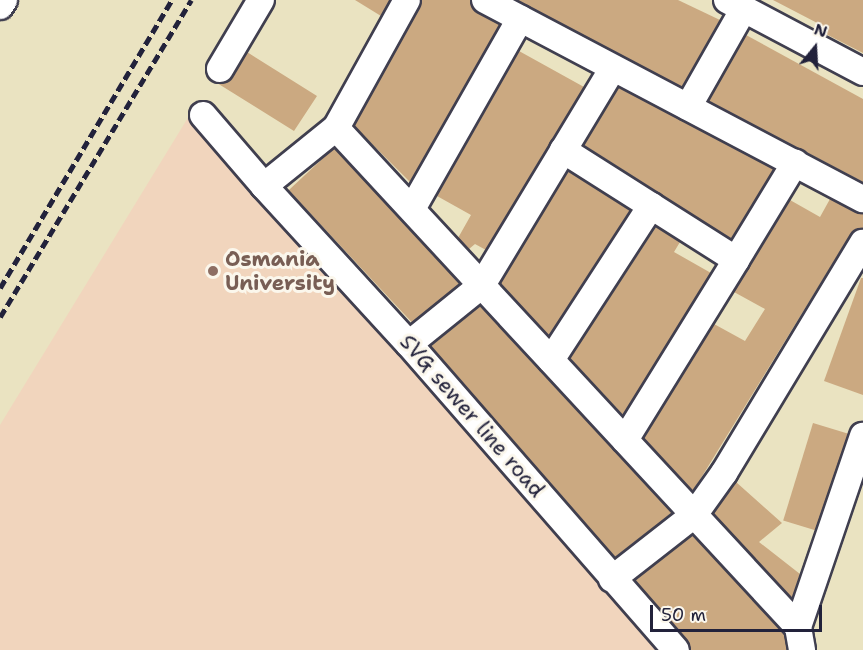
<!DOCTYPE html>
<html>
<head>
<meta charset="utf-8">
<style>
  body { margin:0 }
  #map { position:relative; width:863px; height:650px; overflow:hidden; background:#eae3c1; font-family:"Shantell Sans",sans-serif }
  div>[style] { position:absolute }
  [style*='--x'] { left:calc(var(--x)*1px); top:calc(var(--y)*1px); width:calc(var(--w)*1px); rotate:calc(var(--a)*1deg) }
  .built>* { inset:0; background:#f1d5bd }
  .building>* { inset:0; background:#cba981; transform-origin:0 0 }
  .roads { filter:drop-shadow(2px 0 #403f4f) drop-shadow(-2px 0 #403f4f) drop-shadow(0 2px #403f4f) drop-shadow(0 -2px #403f4f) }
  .minor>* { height:26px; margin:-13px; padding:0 13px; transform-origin:13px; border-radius:13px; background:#fff }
  .rail>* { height:4.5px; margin-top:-2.25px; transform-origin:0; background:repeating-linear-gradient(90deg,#22223b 0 9px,transparent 0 13.5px) }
  .dots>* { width:16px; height:16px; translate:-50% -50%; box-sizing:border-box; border:3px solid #fbf7ec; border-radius:50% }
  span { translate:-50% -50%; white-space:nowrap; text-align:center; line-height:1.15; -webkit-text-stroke:6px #fbf7ec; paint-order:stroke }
  .education-label { font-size:21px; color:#785e54; font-weight:700 }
  .left { translate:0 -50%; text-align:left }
  .street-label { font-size:21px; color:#22223b }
  .north { position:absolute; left:785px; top:18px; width:60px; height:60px; -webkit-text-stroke:4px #fbf7ec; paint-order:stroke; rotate:18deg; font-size:16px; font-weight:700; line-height:24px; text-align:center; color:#22223b }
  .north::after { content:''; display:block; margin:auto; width:21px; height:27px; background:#22223b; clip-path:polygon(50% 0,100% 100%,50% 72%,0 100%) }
  .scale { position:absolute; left:650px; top:605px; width:172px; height:27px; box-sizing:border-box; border:3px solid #22223b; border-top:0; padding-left:8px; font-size:18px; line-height:21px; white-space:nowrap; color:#22223b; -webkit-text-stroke:4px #fbf7ec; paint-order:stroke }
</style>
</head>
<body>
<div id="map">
  <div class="built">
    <div style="clip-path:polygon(189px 116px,475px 428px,678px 650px,0 650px,0 425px)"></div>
  </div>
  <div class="building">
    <div style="clip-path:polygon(355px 0,390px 0,381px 16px)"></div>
    <div style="clip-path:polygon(422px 0,470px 0,478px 13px,500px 25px,410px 182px,354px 126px)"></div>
    <div style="clip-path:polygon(517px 0,678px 0,720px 20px,682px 87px)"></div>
    <div style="clip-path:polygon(773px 0,863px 0,863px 53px,820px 31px,823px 26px)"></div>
    <div style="clip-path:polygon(746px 35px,863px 99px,863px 182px,709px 101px)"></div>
    <div style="clip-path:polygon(519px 51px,584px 87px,486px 250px,475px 244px,469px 249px,458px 238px,471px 215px,437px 196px)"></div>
    <div style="clip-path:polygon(247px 52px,317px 96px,294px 131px,217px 83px,233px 77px)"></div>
    <div style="clip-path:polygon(619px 87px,774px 169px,731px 239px,584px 145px)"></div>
    <div style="left:334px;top:148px;width:185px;height:62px;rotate:47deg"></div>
    <div style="clip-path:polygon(568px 171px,630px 210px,549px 336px,500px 284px)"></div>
    <div style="clip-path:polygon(830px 199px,863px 214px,863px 228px,850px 235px,693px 491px,644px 438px,714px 324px,745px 341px,765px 309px,734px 292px,790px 200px,820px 217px)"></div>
    <div style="clip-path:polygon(656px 227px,680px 242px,674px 252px,711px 273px,623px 415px,570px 358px)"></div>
    <div style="clip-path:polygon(861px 278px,863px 278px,863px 395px,824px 381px)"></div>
    <div style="clip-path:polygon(480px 306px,672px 513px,615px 557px,431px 346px)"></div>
    <div style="left:813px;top:423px;width:37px;height:102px;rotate:17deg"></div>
    <div style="clip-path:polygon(736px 482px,782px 523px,759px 542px,800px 574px,792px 598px,713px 514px)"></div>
    <div style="clip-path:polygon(693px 535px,784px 634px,787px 650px,691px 650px,687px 640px,635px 580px)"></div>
  </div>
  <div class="roads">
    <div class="minor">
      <div style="--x:485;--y:0;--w:427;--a:27.8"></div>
      <div style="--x:727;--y:0;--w:154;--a:27.9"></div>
      <div style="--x:0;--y:6;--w:7;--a:-56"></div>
      <div style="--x:220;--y:69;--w:80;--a:-59.3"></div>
      <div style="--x:688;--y:107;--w:112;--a:-60.4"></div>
      <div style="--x:203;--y:115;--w:94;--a:49.3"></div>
      <div style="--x:264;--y:186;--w:92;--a:-38.9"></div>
      <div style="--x:336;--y:128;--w:146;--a:-61"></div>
      <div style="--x:336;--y:128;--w:680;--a:47.2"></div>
      <div style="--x:798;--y:627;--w:23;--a:80"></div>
      <div style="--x:563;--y:150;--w:205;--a:32.4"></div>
      <div style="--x:736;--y:260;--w:114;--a:-58.7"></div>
      <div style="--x:264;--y:186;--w:214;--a:47.5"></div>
      <div style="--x:409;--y:344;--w:406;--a:48.9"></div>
      <div style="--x:412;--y:209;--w:219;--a:-60.4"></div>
      <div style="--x:409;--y:344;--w:94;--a:-38.9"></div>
      <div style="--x:482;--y:285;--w:253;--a:-58.9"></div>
      <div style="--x:551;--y:360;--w:184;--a:-57"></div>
      <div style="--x:625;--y:440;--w:211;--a:-58.3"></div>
      <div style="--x:612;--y:579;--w:104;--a:-38"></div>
      <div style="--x:694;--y:515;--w:52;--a:-54.5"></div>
      <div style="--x:724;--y:473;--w:269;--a:-58.9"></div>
      <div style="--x:798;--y:627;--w:202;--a:-71.2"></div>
    </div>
  </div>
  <div class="rail">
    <div style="--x:0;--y:288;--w:335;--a:-59.2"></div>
    <div style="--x:0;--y:317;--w:370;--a:-58.9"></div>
  </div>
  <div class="dots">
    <div style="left:213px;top:271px;background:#8d6e63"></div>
  </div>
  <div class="education-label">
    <span class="left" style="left:225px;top:271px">Osmania<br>University</span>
  </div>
  <div class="street-label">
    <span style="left:472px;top:416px;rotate:49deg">SVG sewer line road</span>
  </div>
  <div class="north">N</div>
  <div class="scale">50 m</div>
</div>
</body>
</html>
